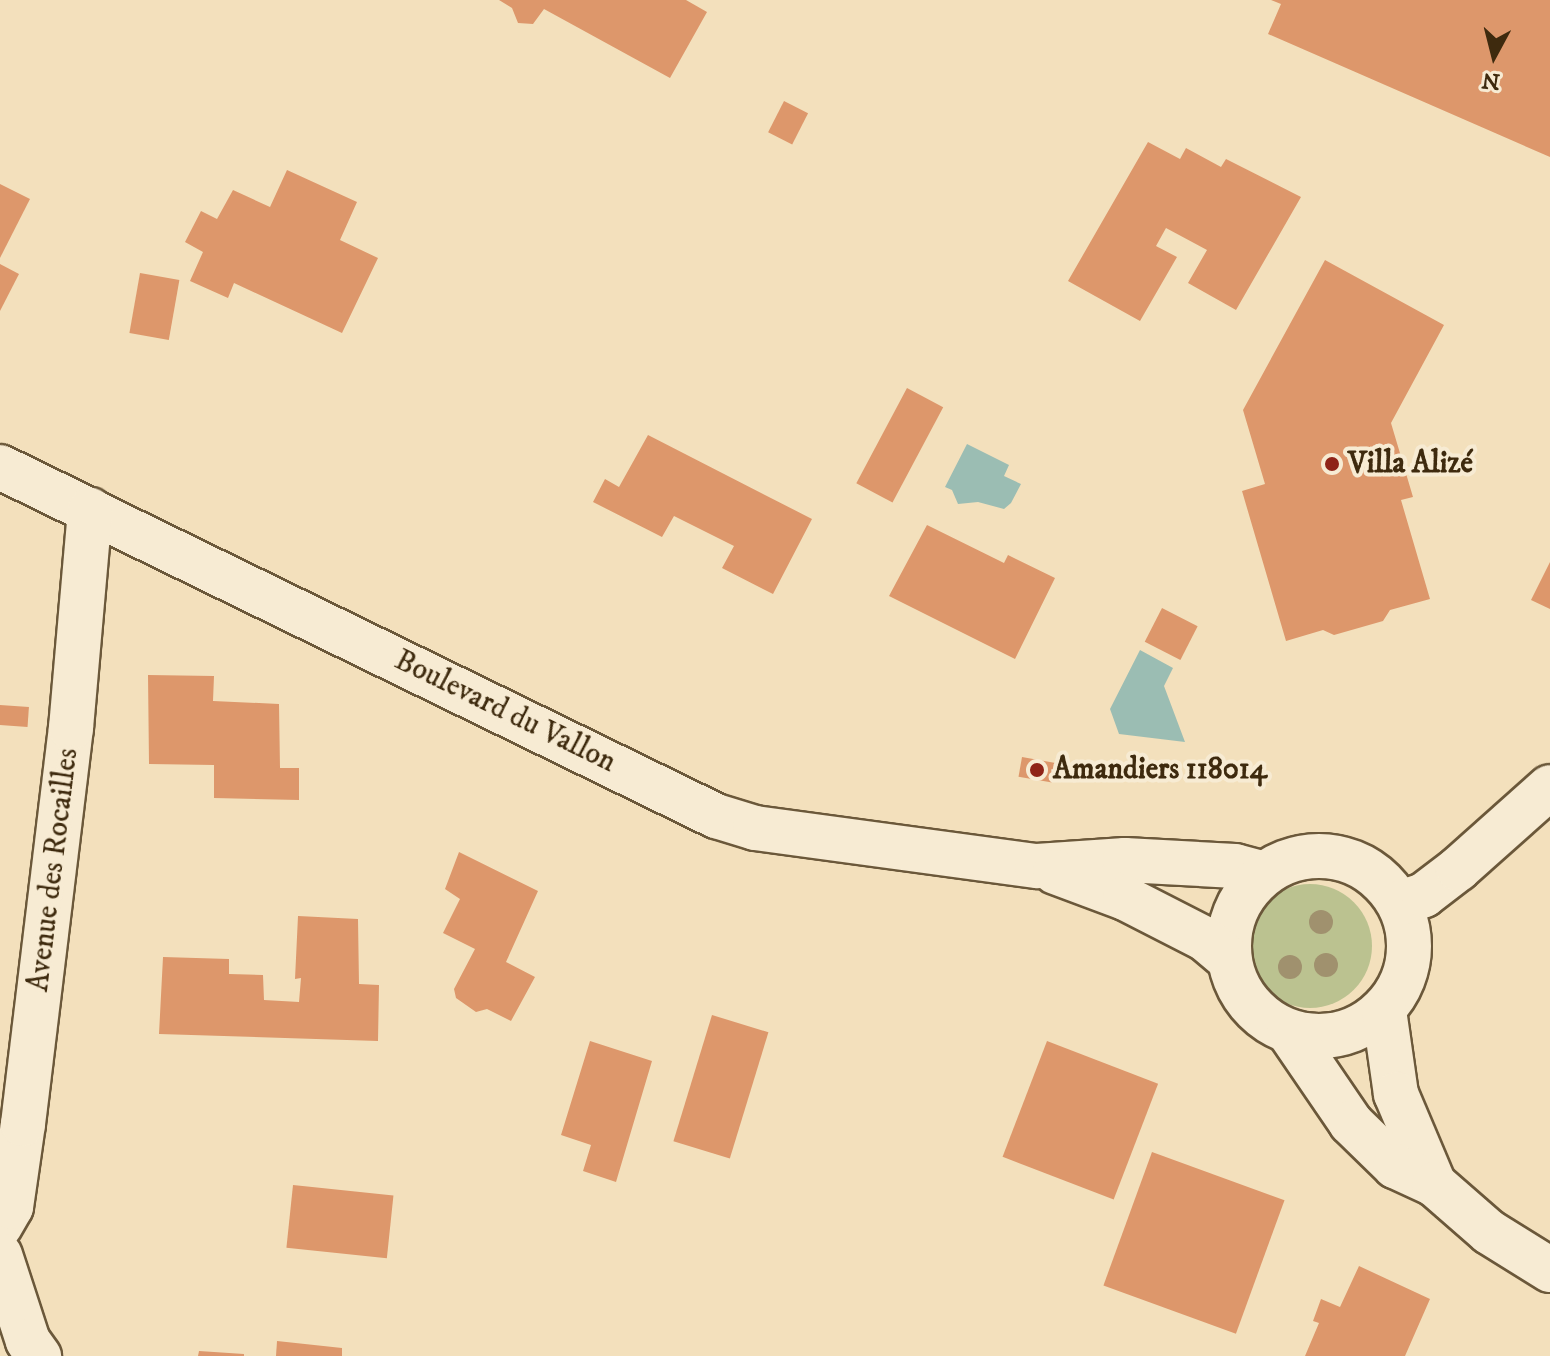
<!DOCTYPE html>
<html>
<head>
<meta charset="utf-8">
<style>
  body { margin:0 }
  #map { position:relative; width:1550px; height:1356px; overflow:hidden; background:#f3e0bc; font-family:"IM FELL DW Pica",serif }
  div>[style] { position:absolute }
  [style*='--x'] { left:calc(var(--x)*1px); top:calc(var(--y)*1px); width:calc(var(--w)*1px); rotate:calc(var(--a)*1deg) }
  .green>* { inset:0; background:#bbc290 }
  .round { border-radius:50% }
  .water>* { inset:0; background:#9bbdb3 }
  .building>* { inset:0; background:#dd976b; transform-origin:0 0 }
  .roads { filter:drop-shadow(2px 0 #6b583a) drop-shadow(-2px 0 #6b583a) drop-shadow(0 2px #6b583a) drop-shadow(0 -2px #6b583a) }
  .street>* { height:44px; margin:-22px; padding:0 22px; transform-origin:22px; border-radius:22px; background:#f7ebd3 }
  .street>.ring { margin:-22px; padding:0; box-sizing:content-box; background:none; border:44px solid #f7ebd3; border-radius:50% }
  .trees>* { width:24px; height:24px; margin:-12px; border-radius:50%; background:#a0916e }
  .dots>* { width:22px; height:22px; translate:-50% -50%; box-sizing:border-box; border:4px solid #f7ebd3; border-radius:50% }
  span { translate:-50% -50%; white-space:nowrap; text-align:center; line-height:1.15; -webkit-text-stroke:8px #f7ebd3; paint-order:stroke }
  .poi-label { font-size:30px; color:#3e2a0e; font-weight:700 }
  .left { translate:0 -50%; text-align:left }
  .street-label { font-size:30px; color:#3e2a0e }
  .north { position:absolute; left:1454px; top:16px; width:80px; height:80px; -webkit-text-stroke:6px #f7ebd3; paint-order:stroke; rotate:187deg; font-size:22px; font-weight:700; line-height:32px; text-align:center; color:#3e2a0e }
  .north::after { content:''; display:block; margin:auto; width:28px; height:36px; background:#3e2a0e; clip-path:polygon(50% 0,100% 100%,50% 72%,0 100%) }
</style>
</head>
<body>
<div id="map">
  <div class="green">
    <div class="round" style="left:1248px;top:884px;width:124px;height:124px"></div>
  </div>
  <div class="water">
    <div style="clip-path:polygon(967px 444px,1009px 465px,1004px 476px,1021px 484px,1011px 503px,1004px 509px,978px 502px,958px 504px,952px 490px,945px 487px)"></div>
    <div style="clip-path:polygon(1140px 650px,1173px 668px,1164px 686px,1185px 742px,1119px 734px,1110px 709px)"></div>
  </div>
  <div class="building">
    <div style="clip-path:polygon(499px 0,686px 0,707px 12px,670px 78px,544px 9px,533px 24px,518px 23px,512px 8px)"></div>
    <div style="clip-path:polygon(1271px 0,1550px 0,1550px 157px,1268px 34px,1281px 4px)"></div>
    <div style="left:784px;top:101px;width:27px;height:35px;rotate:27deg"></div>
    <div style="clip-path:polygon(1148px 142px,1180px 159px,1186px 148px,1221px 167px,1226px 159px,1301px 197px,1236px 310px,1188px 283px,1207px 250px,1166px 228px,1156px 246px,1177px 257px,1140px 321px,1068px 281px)"></div>
    <div style="clip-path:polygon(287px 170px,357px 202px,340px 240px,378px 258px,342px 333px,234px 283px,228px 298px,190px 281px,203px 252px,185px 242px,201px 211px,217px 219px,233px 190px,270px 207px)"></div>
    <div style="clip-path:polygon(0 184px,30px 199px,0 258px)"></div>
    <div style="clip-path:polygon(1325px 260px,1444px 325px,1391px 423px,1413px 497px,1401px 500px,1430px 599px,1390px 610px,1383px 621px,1334px 635px,1323px 630px,1286px 641px,1242px 491px,1265px 484px,1243px 410px)"></div>
    <div style="clip-path:polygon(0 264px,19px 274px,0 311px)"></div>
    <div style="left:140px;top:273px;width:40px;height:61px;rotate:10deg"></div>
    <div style="left:907px;top:388px;width:41px;height:108px;rotate:28deg"></div>
    <div style="clip-path:polygon(648px 435px,812px 519px,773px 594px,722px 568px,734px 546px,674px 516px,662px 537px,593px 502px,605px 479px,619px 487px)"></div>
    <div style="clip-path:polygon(927px 525px,1004px 563px,1008px 555px,1055px 578px,1015px 659px,889px 596px)"></div>
    <div style="clip-path:polygon(1550px 562px,1550px 609px,1531px 600px)"></div>
    <div style="left:1162px;top:608px;width:40px;height:38px;rotate:27deg"></div>
    <div style="clip-path:polygon(148px 675px,214px 676px,213px 701px,279px 704px,280px 768px,299px 768px,299px 800px,214px 798px,214px 765px,149px 764px)"></div>
    <div style="left:0;top:705px;width:29px;height:20px;rotate:4deg"></div>
    <div style="left:1022px;top:757px;width:34px;height:20px;rotate:10deg"></div>
    <div style="clip-path:polygon(459px 852px,538px 891px,506px 962px,535px 977px,511px 1021px,487px 1009px,476px 1012px,456px 998px,454px 989px,475px 949px,443px 933px,460px 899px,445px 889px)"></div>
    <div style="clip-path:polygon(298px 916px,358px 919px,359px 984px,379px 985px,378px 1041px,159px 1034px,163px 957px,229px 959px,229px 974px,263px 975px,264px 1000px,299px 1002px,301px 978px,295px 979px)"></div>
    <div style="left:712px;top:1015px;width:59px;height:132px;rotate:17deg"></div>
    <div style="clip-path:polygon(590px 1041px,652px 1061px,616px 1182px,583px 1171px,591px 1145px,561px 1135px)"></div>
    <div style="left:1047px;top:1041px;width:119px;height:124px;rotate:21deg"></div>
    <div style="left:1152px;top:1152px;width:141px;height:142px;rotate:20deg"></div>
    <div style="left:293px;top:1185px;width:101px;height:63px;rotate:6deg"></div>
    <div style="clip-path:polygon(1359px 1266px,1430px 1299px,1405px 1356px,1305px 1356px,1319px 1323px,1313px 1321px,1321px 1299px,1340px 1307px)"></div>
    <div style="clip-path:polygon(277px 1341px,342px 1348px,342px 1356px,276px 1356px)"></div>
    <div style="clip-path:polygon(199px 1351px,244px 1354px,244px 1356px,198px 1356px)"></div>
  </div>
  <div class="roads">
    <div class="street">
      <div style="--x:0;--y:467;--w:797;--a:25.99"></div>
      <div style="--x:716;--y:816;--w:41;--a:17.1"></div>
      <div style="--x:755;--y:828;--w:285;--a:7.7"></div>
      <div style="--x:1037;--y:866;--w:88;--a:-3.9"></div>
      <div style="--x:1125;--y:860;--w:110;--a:3.1"></div>
      <div style="--x:1235;--y:866;--w:30;--a:15"></div>
      <div class="ring" style="left:1229px;top:856px;width:136px;height:136px"></div>
      <div style="--x:1055;--y:872;--w:75;--a:20.4"></div>
      <div style="--x:1125;--y:898;--w:90;--a:27.1"></div>
      <div style="--x:1205;--y:939;--w:31;--a:40"></div>
      <div style="--x:1400;--y:903;--w:25;--a:-18"></div>
      <div style="--x:1424;--y:895;--w:43;--a:-37.4"></div>
      <div style="--x:1458;--y:869;--w:123;--a:-41.7"></div>
      <div style="--x:1384;--y:1010;--w:85;--a:81.9"></div>
      <div style="--x:1396;--y:1094;--w:98;--a:67.1"></div>
      <div style="--x:1289;--y:1032;--w:110;--a:55.7"></div>
      <div style="--x:1351;--y:1123;--w:62;--a:44.3"></div>
      <div style="--x:1395;--y:1166;--w:43;--a:24.8"></div>
      <div style="--x:1434;--y:1184;--w:73;--a:41.1"></div>
      <div style="--x:1489;--y:1232;--w:72;--a:31.9"></div>
      <div style="--x:0;--y:1226;--w:22;--a:-60"></div>
      <div style="--x:11;--y:1207;--w:84;--a:-81.8"></div>
      <div style="--x:23;--y:1124;--w:399;--a:-83.1"></div>
      <div style="--x:71;--y:728;--w:219;--a:-85"></div>
      <div style="--x:0;--y:1255;--w:90;--a:72"></div>
      <div style="--x:28;--y:1341;--w:19;--a:54"></div>
    </div>
  </div>
  <div class="trees">
    <div style="left:1321px;top:922px"></div>
    <div style="left:1326px;top:965px"></div>
    <div style="left:1290px;top:967px"></div>
  </div>
  <div class="dots">
    <div style="left:1332px;top:464px;background:#8f2418"></div>
    <div style="left:1037px;top:770px;background:#8f2418"></div>
  </div>
  <div class="poi-label">
    <span class="left" style="left:1348px;top:464px">Villa Alizé</span>
    <span class="left" style="left:1053px;top:770px">Amandiers 118014</span>
  </div>
  <div class="street-label">
    <span style="left:505px;top:712px;rotate:26deg">Boulevard du Vallon</span>
    <span style="left:54px;top:870px;rotate:-83deg">Avenue des Rocailles</span>
  </div>
  <div class="north">N</div>
</div>
</body>
</html>
